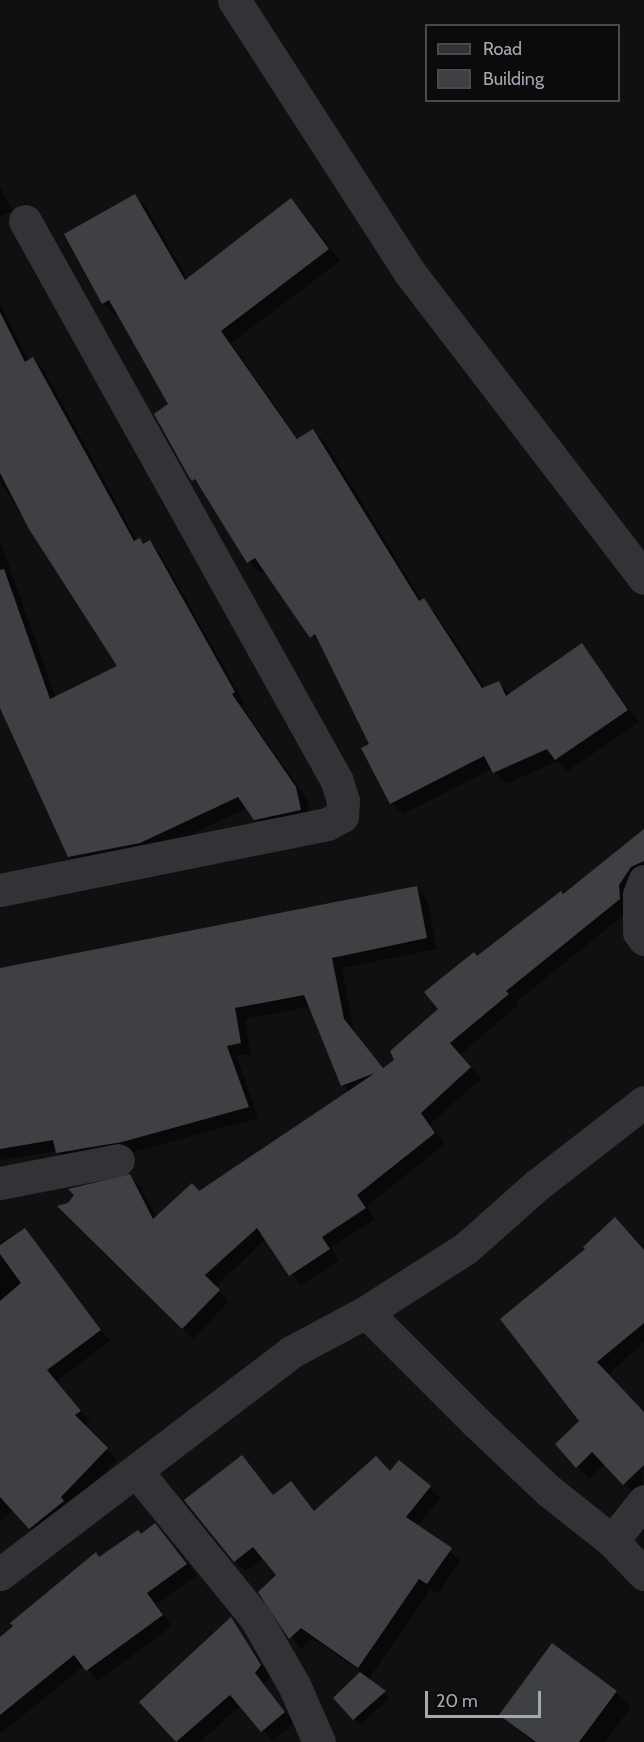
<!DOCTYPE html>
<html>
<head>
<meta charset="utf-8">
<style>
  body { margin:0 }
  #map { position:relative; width:644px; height:1742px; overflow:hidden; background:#101011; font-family:Cabin,sans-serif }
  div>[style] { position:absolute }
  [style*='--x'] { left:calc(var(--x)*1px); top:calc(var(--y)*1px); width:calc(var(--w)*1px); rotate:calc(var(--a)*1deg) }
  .shadow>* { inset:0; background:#0007 }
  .building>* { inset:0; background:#3f4044 }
  .street>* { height:33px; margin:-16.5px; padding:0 16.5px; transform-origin:16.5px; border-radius:16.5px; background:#313336 }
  span { translate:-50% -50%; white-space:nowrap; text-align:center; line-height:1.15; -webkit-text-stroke:5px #0b0b0c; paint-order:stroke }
  .legend { position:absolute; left:425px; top:24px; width:195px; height:78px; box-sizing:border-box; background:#0b0b0c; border:2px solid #474a4f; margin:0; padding:8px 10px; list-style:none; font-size:18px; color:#a1a9b3 }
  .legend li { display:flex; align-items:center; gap:12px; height:30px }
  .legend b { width:30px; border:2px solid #474a4f }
  .scale { position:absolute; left:425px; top:1691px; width:116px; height:27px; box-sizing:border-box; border:3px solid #a1a9b3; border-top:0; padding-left:8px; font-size:18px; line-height:21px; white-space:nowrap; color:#a1a9b3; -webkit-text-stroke:4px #0b0b0c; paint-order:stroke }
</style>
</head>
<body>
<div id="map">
  <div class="shadow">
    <div style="clip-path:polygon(0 187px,12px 211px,0 217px)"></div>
    <div style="clip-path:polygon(135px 196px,147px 208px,188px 280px,291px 200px,303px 212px,340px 261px,231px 343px,299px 440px,313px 431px,325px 442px,422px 601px,435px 612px,485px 688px,499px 683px,510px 694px,582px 645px,639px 722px,568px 771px,558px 761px,506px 784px,492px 769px,403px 814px,391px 803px,371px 745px,323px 648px,266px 570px,260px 573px,249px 562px,205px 492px,190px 476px,170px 405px,118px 313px,115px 315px,103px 303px)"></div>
    <div style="clip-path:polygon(0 304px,29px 362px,33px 359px,44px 370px,137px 541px,145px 545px,149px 542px,160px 553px,245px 704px,241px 705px,307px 799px,311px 821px,266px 830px,247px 808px,151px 853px,80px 867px,69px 856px,0 704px,0 540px,56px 698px,119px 667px,0 482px)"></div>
    <div style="clip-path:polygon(644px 831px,644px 876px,630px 910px,516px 1002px,518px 1005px,460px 1055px,481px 1079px,430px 1124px,445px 1144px,367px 1206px,375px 1219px,331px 1248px,339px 1260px,301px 1286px,266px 1239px,215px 1287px,229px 1301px,193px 1339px,60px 1207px,130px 1176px,140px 1187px,157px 1218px,350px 1092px,343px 1085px,311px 1006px,245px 1019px,251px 1054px,237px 1056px,258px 1118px,133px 1152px,68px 1163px,57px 1151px,0 1160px,0 969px,416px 888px,427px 899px,437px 949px,342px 968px,354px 1032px,384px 1069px,396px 1060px,440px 1010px,478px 957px)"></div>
    <div style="clip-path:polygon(25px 1230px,110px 1341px,57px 1381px,90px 1422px,84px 1427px,117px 1460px,40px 1538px,14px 1510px,0 1521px,0 1242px)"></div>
    <div style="clip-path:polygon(644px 1250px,644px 1342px,608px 1375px,644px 1413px,642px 1502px,605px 1464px,589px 1479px,557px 1444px,581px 1421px,502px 1319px)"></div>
    <div style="clip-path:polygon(242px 1457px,274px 1496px,290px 1483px,315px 1512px,390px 1473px,400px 1462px,441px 1498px,417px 1526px,461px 1560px,438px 1594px,431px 1589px,368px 1680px,390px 1698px,360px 1725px,335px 1698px,362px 1673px,313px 1638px,301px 1649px,260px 1592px,278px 1575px,264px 1558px,246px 1571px,235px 1561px)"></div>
    <div style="clip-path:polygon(141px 1535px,165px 1536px,197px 1575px,156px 1604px,172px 1626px,98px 1681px,84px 1666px,0 1734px,0 1636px,68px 1581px)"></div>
    <div style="clip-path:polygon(231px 1619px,270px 1676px,264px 1684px,294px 1723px,272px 1741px,241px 1705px,200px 1742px,178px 1742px,141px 1702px)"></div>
    <div style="clip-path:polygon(616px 1692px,631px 1707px,605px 1742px,533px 1742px,501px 1715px)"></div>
  </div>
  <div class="building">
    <div style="clip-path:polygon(135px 194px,185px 280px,291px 198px,329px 249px,221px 331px,297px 439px,313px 429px,419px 601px,424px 598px,482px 688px,499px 681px,506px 696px,582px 643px,628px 710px,555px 760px,547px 749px,493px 773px,484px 756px,390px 804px,361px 748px,369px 744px,315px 634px,310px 638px,255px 558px,247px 563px,195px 479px,192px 481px,189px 477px,154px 414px,168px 404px,109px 300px,102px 304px,64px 234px)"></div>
    <div style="clip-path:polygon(0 312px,25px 362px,33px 357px,134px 541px,140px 538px,143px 544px,150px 540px,235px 692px,232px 694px,296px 787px,301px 810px,254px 820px,238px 797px,140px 843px,68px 857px,0 708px,0 570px,4px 569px,50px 699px,117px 666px,29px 529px,0 473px)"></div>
    <div style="clip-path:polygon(644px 829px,644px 861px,631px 867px,619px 885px,620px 899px,506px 991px,509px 994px,450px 1043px,471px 1067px,421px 1113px,435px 1133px,357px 1195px,366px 1208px,322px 1237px,330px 1249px,289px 1276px,257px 1228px,205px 1275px,220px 1290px,182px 1329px,57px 1206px,68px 1203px,74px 1195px,68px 1189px,130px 1174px,153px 1219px,192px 1183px,199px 1191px,375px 1073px,341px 1086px,304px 995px,235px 1008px,241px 1043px,227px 1046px,249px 1107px,122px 1142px,56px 1153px,53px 1140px,0 1149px,0 968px,417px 886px,427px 938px,332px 958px,344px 1019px,383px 1068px,394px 1060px,390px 1051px,438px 1009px,424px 992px,474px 952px,477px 956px,561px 891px,563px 894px)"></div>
    <div style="clip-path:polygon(615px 1217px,644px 1250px,644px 1323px,597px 1362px,644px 1412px,644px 1465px,623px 1485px,592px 1452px,576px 1468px,555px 1444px,579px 1421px,500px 1319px,585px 1249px,583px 1247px)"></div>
    <div style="clip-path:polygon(25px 1228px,101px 1330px,47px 1370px,81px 1411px,75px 1415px,108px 1448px,61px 1497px,64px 1501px,29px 1529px,0 1497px,0 1301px,21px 1283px,0 1254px,0 1245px)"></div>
    <div style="clip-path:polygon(242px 1455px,273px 1495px,291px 1481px,314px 1511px,376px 1456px,390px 1471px,399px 1460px,431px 1486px,406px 1517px,452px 1548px,427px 1584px,419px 1579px,358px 1668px,301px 1628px,289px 1639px,258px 1592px,276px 1575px,253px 1547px,234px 1562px,184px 1500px)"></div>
    <div style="clip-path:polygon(155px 1523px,187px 1564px,147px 1593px,163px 1615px,86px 1671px,74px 1655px,0 1715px,0 1637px,13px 1626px,10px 1623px,96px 1552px,99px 1557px,138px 1530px,141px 1534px)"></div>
    <div style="clip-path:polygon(231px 1617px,261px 1665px,255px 1673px,285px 1712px,261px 1732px,230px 1695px,176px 1742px,139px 1702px)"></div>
    <div style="clip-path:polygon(552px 1643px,617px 1691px,579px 1742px,536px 1742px,499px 1715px)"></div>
    <div style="clip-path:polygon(360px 1672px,386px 1691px,353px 1720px,333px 1698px)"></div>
  </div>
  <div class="street">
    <div style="--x:234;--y:0;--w:325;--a:57.2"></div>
    <div style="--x:410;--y:273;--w:384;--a:52.5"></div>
    <div style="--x:644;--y:881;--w:15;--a:110"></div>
    <div style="--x:639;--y:895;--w:37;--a:90"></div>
    <div style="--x:639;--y:932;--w:9;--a:54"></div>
    <div style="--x:0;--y:890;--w:334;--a:-11.4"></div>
    <div style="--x:327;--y:824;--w:17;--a:-28"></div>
    <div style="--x:342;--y:816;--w:15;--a:-86"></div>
    <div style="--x:343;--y:801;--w:21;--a:-107"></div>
    <div style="--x:337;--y:781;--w:641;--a:-119.12"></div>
    <div style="--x:0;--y:1183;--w:120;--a:-11"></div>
    <div style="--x:366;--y:1312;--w:157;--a:45"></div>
    <div style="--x:477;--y:1423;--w:99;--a:43.4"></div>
    <div style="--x:549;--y:1491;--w:80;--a:38.4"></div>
    <div style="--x:612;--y:1541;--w:46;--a:45.9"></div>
    <div style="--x:137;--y:1472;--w:187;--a:50.9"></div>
    <div style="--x:255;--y:1617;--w:78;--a:60.2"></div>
    <div style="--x:294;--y:1685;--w:62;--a:66.3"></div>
    <div style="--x:612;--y:1541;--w:51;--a:-51.3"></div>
    <div style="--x:0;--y:1574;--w:366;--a:-37.3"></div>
    <div style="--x:291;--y:1352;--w:85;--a:-28.1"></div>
    <div style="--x:366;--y:1312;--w:119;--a:-32.6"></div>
    <div style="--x:466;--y:1248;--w:95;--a:-41.6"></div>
    <div style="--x:537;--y:1185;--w:135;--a:-37.8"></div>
  </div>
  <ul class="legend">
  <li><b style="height:8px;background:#313336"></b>Road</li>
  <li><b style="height:16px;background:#3f4044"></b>Building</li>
  </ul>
  <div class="scale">20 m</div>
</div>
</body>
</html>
